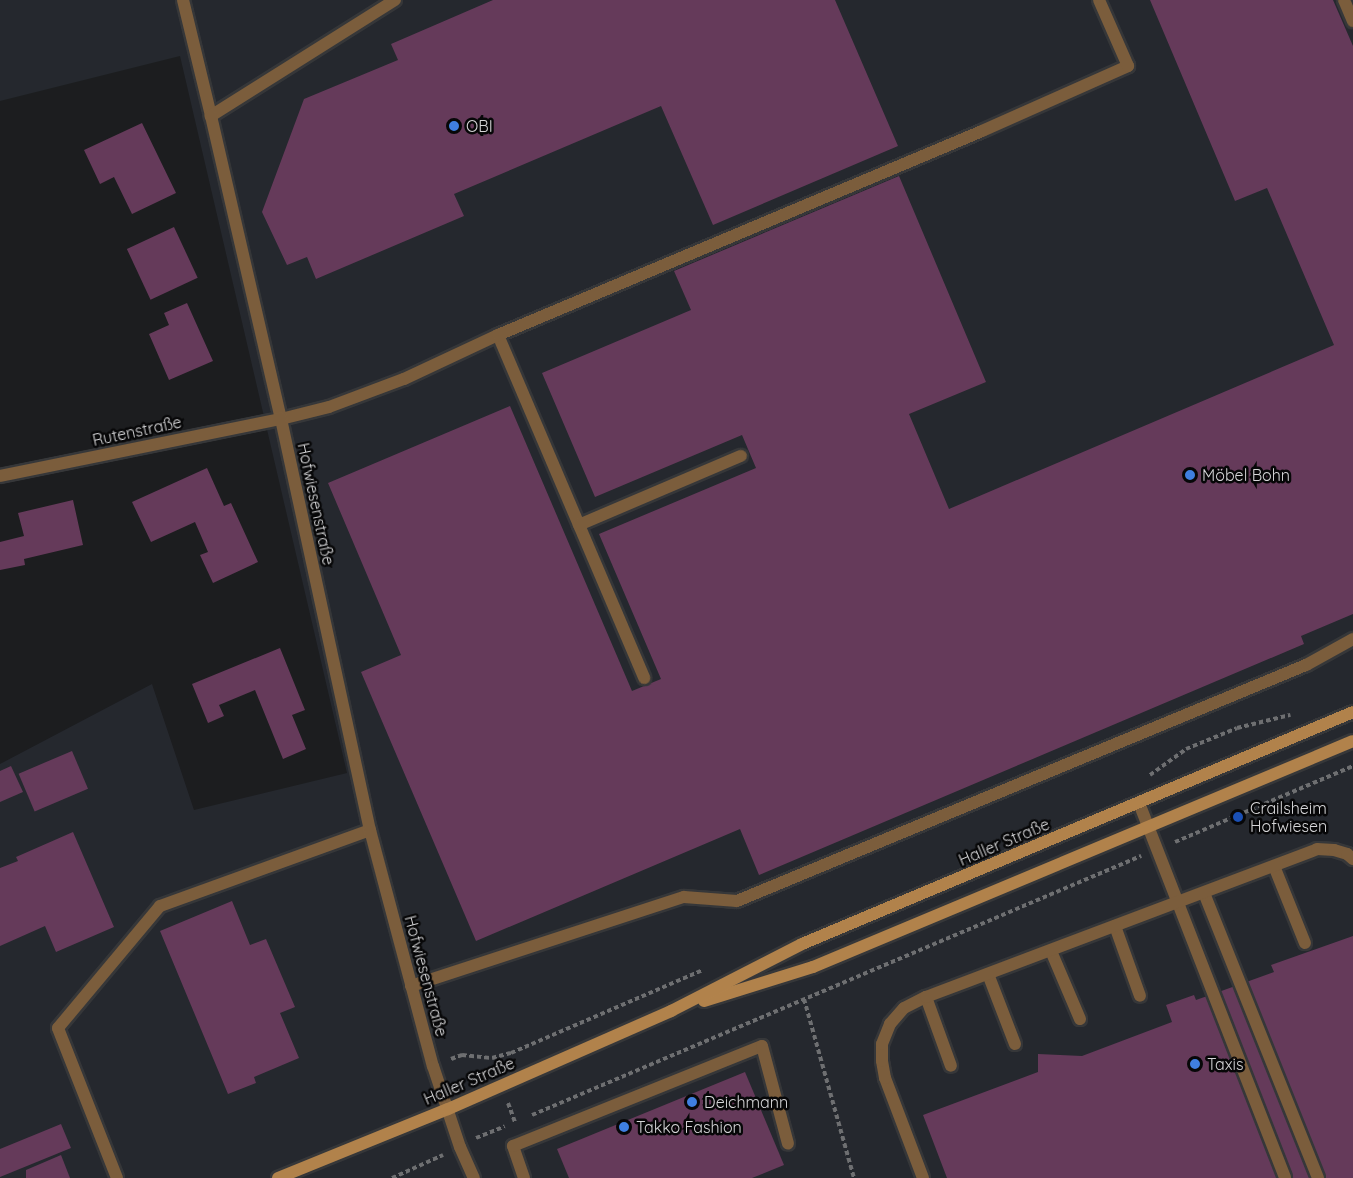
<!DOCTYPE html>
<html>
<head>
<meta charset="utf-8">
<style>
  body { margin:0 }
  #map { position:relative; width:1353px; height:1178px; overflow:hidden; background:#1c1d1f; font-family:Quicksand,sans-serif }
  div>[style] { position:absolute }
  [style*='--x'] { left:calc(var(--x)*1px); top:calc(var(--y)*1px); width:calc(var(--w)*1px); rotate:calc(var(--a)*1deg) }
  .built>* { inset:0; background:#25282e }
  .building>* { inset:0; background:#653a5a; transform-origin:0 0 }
  .path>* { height:4px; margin-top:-2px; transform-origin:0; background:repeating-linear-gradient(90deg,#6e6f71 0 4.5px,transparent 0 7.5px) }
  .roads { filter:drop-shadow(2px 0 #363739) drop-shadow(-2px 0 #363739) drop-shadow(0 2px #363739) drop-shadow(0 -2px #363739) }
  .lane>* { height:12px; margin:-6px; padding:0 6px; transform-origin:6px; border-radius:6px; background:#7b5d3c }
  .street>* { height:12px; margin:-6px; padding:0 6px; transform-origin:6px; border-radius:6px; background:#7b5d3c }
  .secondary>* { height:12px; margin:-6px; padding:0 6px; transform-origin:6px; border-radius:6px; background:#b1824b }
  .dots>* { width:16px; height:16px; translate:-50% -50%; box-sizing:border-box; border:3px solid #070708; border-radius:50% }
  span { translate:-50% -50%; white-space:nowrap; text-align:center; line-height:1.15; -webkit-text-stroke:5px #070708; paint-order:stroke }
  .poi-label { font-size:16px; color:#d6d6d8 }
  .left { translate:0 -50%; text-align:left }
  .street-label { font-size:16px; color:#d6d6d8 }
</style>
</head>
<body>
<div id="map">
  <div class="built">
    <div style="clip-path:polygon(0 0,1353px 0,1353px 1178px,0 1178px,0 764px,152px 684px,194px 810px,347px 773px,180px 56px,0 101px)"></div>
  </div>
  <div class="building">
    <div style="clip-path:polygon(493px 0,835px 0,898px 146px,713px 225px,661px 106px,454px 194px,464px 216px,316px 279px,307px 257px,287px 265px,262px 212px,304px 99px,398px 60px,391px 44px)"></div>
    <div style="clip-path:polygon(1150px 0,1333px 0,1353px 46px,1353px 614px,1301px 636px,1304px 644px,759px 875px,740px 829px,476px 941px,361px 672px,401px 655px,328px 483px,510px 406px,632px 691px,661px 679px,599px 534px,756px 468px,742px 435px,595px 497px,542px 373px,691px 310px,674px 271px,899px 176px,986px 382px,909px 414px,949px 509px,1334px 345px,1267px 188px,1235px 201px)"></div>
    <div style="clip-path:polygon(142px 123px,176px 193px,132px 214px,114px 177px,100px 184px,84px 150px)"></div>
    <div style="left:174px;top:227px;width:56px;height:52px;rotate:65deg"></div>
    <div style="clip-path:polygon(187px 303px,213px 361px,169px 380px,149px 334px,169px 325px,164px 313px)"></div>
    <div style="clip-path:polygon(207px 468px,224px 506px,231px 503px,258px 562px,213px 583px,200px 555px,208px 552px,195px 522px,151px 542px,132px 502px)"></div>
    <div style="clip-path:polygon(73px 500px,83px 545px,24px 559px,25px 565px,0 570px,0 542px,24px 536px,18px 513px)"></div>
    <div style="clip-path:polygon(280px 648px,305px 710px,292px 715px,306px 749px,283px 759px,255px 690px,219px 705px,224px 716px,208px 723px,192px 684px)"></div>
    <div style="left:72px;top:751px;width:41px;height:58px;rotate:67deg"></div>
    <div style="clip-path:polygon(11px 766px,23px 792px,0 802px,0 771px)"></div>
    <div style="clip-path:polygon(73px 832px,114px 927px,56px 952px,45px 926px,0 946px,0 868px,18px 861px,16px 857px)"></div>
    <div style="clip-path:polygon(232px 901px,250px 945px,266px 939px,295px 1007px,280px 1013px,299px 1058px,254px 1077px,256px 1083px,228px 1094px,160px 931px)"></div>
    <div style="clip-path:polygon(1353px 936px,1353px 1178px,947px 1178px,923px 1115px,1038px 1072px,1038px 1054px,1082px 1056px,1172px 1022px,1166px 1005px,1194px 995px,1196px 1000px,1213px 994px,1274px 972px,1271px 965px)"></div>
    <div style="clip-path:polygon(745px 1072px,784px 1165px,752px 1178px,569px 1178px,557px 1149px)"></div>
    <div style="clip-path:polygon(61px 1124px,71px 1148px,0 1177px,0 1149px)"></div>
    <div style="clip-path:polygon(61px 1155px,70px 1178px,26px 1178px,26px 1170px)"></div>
  </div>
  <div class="path">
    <div style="--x:1150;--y:775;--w:44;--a:-35.8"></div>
    <div style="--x:1186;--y:749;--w:55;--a:-22.4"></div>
    <div style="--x:1237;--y:728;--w:55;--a:-13.8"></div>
    <div style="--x:1175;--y:842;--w:194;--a:-23.1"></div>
    <div style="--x:804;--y:999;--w:186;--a:74.4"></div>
    <div style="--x:451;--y:1059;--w:12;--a:-20"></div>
    <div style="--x:462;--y:1055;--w:30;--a:6"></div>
    <div style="--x:492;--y:1058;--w:20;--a:-15"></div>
    <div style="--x:511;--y:1053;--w:209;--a:-23.4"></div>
    <div style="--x:508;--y:1103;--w:20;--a:70"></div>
    <div style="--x:532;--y:1115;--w:662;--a:-23.04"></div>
    <div style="--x:476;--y:1138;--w:31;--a:-22"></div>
    <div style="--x:392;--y:1178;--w:56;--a:-24.3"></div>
  </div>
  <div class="roads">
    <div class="lane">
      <div style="--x:1344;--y:0;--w:23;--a:67"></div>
      <div style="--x:498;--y:335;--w:373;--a:66.9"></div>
      <div style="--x:281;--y:419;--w:49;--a:-14"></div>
      <div style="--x:329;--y:407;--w:80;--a:-20.5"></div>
      <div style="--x:404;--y:379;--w:104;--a:-25.1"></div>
      <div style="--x:498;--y:335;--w:525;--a:-22.85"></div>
      <div style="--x:982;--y:131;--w:160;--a:-24"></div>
      <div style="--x:1128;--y:66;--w:72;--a:-113.7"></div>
      <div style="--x:579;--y:525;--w:176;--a:-23.1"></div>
      <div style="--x:1139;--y:803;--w:402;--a:68.7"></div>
      <div style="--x:1274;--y:866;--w:83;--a:68.1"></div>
      <div style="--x:1204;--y:893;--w:307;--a:68.2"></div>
      <div style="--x:1115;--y:926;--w:74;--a:70.3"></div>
      <div style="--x:1051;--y:951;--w:74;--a:66.9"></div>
      <div style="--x:988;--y:974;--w:75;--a:68.9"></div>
      <div style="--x:411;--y:986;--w:287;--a:-18.1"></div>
      <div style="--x:684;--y:897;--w:53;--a:4.3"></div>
      <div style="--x:737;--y:901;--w:616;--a:-22.53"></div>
      <div style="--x:1306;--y:665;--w:54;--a:-29"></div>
      <div style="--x:926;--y:997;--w:73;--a:70.1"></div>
      <div style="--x:117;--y:1178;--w:161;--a:-111.5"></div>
      <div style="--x:58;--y:1028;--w:159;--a:-50.1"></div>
      <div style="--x:160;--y:906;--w:223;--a:-19.9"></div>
      <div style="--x:524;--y:1178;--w:34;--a:-109"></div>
      <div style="--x:513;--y:1146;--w:268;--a:-21.9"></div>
      <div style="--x:762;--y:1046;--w:101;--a:75.1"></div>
      <div style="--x:923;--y:1178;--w:107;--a:-110.8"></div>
      <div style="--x:885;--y:1078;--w:17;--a:-100"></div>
      <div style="--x:882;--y:1061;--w:17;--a:-90"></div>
      <div style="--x:882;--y:1044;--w:22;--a:-68"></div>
      <div style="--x:890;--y:1024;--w:21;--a:-49"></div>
      <div style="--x:904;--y:1008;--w:25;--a:-27"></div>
      <div style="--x:926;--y:997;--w:418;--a:-20.7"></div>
      <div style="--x:1317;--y:849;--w:17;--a:3"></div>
      <div style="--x:1334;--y:850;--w:14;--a:17"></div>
      <div style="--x:1347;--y:854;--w:8;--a:40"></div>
    </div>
    <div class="street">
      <div style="--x:183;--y:0;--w:119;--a:76.4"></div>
      <div style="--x:395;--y:0;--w:218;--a:147.8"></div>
      <div style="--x:211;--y:116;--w:311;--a:77"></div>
      <div style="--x:281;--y:419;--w:421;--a:77.8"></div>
      <div style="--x:370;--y:830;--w:244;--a:75.1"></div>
      <div style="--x:433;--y:1066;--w:85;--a:71.6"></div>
      <div style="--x:460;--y:1147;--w:34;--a:66"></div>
      <div style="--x:0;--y:476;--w:287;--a:-11.5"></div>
    </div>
    <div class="secondary">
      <div style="--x:704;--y:1001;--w:114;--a:-17.3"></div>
      <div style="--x:813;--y:967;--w:585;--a:-22.71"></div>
      <div style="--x:278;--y:1178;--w:183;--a:-22.1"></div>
      <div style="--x:448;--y:1109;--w:244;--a:-23.7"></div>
      <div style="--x:671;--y:1011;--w:147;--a:-27.1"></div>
      <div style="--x:802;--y:944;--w:598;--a:-22.83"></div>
    </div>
  </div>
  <div class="dots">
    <div style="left:454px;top:126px;background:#3f7fe0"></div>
    <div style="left:1190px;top:475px;background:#3f7fe0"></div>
    <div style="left:1238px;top:817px;background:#1a4fb4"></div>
    <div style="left:1195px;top:1064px;background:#3f7fe0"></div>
    <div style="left:692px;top:1102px;background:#3f7fe0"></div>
    <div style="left:624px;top:1127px;background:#3f7fe0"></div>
  </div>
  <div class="poi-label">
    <span class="left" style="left:466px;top:126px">OBI</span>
    <span class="left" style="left:1202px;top:475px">Möbel Bohn</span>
    <span class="left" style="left:1250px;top:817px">Crailsheim<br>Hofwiesen</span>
    <span class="left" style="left:1207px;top:1064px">Taxis</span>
    <span class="left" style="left:704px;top:1102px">Deichmann</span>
    <span class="left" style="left:636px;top:1127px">Takko Fashion</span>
  </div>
  <div class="street-label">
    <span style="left:137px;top:431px;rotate:-12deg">Rutenstraße</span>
    <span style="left:316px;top:504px;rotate:78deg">Hofwiesenstraße</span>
    <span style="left:1004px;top:842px;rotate:-23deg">Haller Straße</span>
    <span style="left:426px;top:976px;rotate:75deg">Hofwiesenstraße</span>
    <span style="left:469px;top:1081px;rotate:-23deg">Haller Straße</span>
  </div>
</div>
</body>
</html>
